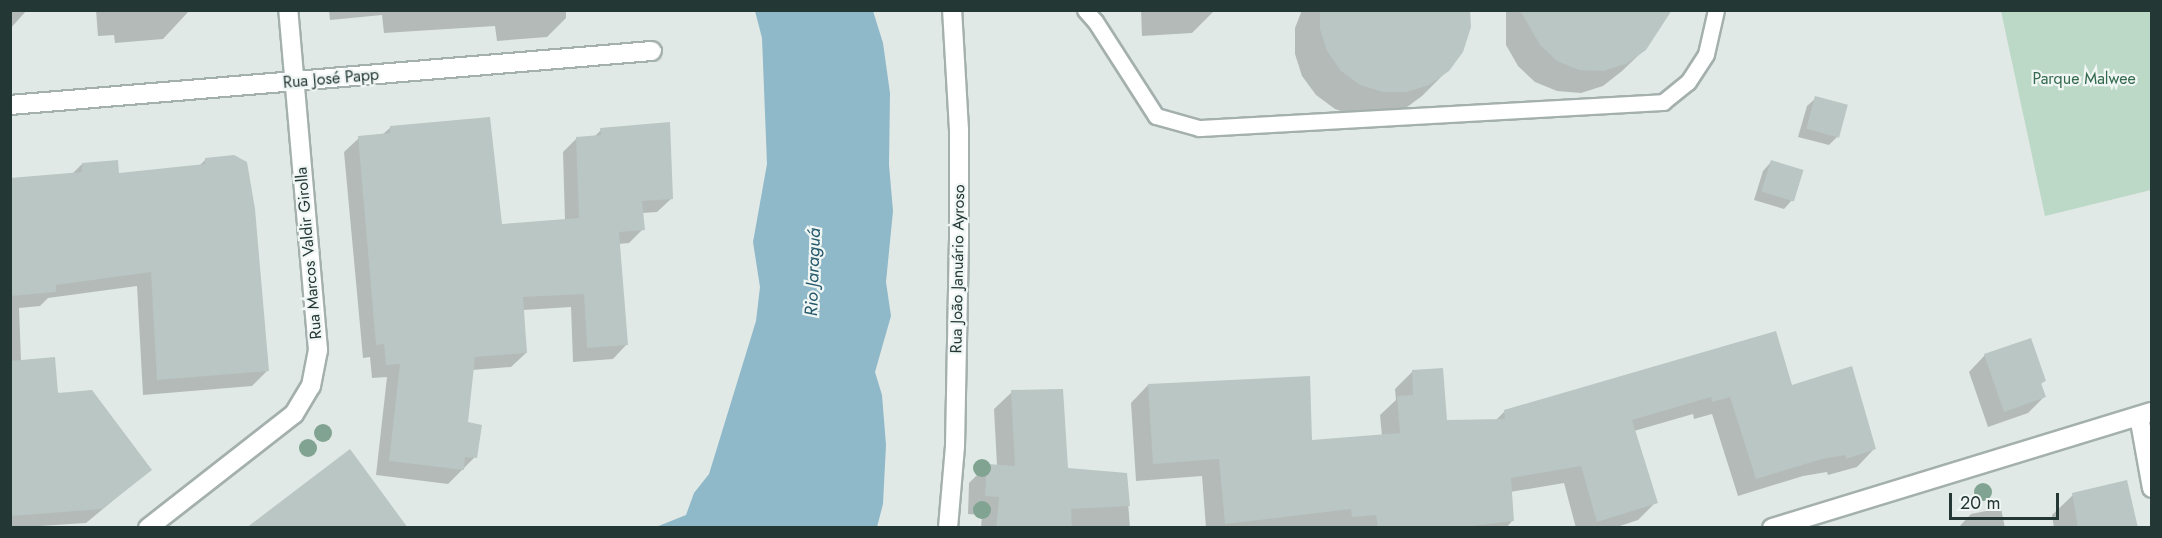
<!DOCTYPE html>
<html>
<head>
<meta charset="utf-8">
<style>
  body { margin:0 }
  #map { position:relative; width:2162px; height:538px; overflow:hidden; background:#e1e9e6; font-family:Jost,sans-serif }
  div>[style] { position:absolute }
  [style*='--x'] { left:calc(var(--x)*1px); top:calc(var(--y)*1px); width:calc(var(--w)*1px); rotate:calc(var(--a)*1deg) }
  .green>* { inset:0; background:#bcd8c7 }
  .water>* { inset:0; background:#8fb8c8 }
  .shadow>* { inset:0; background:#0003 }
  .building>* { inset:0; background:#b9c6c3; transform-origin:0 0 }
  .roads { filter:drop-shadow(2px 0 #a4b0ad) drop-shadow(-2px 0 #a4b0ad) drop-shadow(0 2px #a4b0ad) drop-shadow(0 -2px #a4b0ad) }
  .lane>* { height:15px; margin:-7.5px; padding:0 7.5px; transform-origin:7.5px; border-radius:7.5px; background:#fff }
  .street>* { height:18px; margin:-9px; padding:0 9px; transform-origin:9px; border-radius:9px; background:#fff }
  .secondary>* { height:18px; margin:-9px; padding:0 9px; transform-origin:9px; border-radius:9px; background:#fff }
  .trees>* { width:18px; height:18px; margin:-9px; border-radius:50%; background:#81a392 }
  span { translate:-50% -50%; white-space:nowrap; text-align:center; line-height:1.15; -webkit-text-stroke:4.5px #f0f6f4; paint-order:stroke }
  .street-label { font-size:16px; color:#233734 }
  .park-label { font-size:16px; color:#33694e }
  .water-label { font-size:18px; color:#25586b; font-style:italic }
  .frame { position:absolute; inset:0; border:12px solid #233734; pointer-events:none }
  .scale { position:absolute; left:1949px; top:493px; width:110px; height:27px; box-sizing:border-box; border:3px solid #233734; border-top:0; padding-left:8px; font-size:18px; line-height:21px; white-space:nowrap; color:#233734; -webkit-text-stroke:4px #f0f6f4; paint-order:stroke }
</style>
</head>
<body>
<div id="map">
  <div class="green">
    <div style="clip-path:polygon(2001px 11px,2151px 11px,2151px 190px,2045px 216px)"></div>
  </div>
  <div class="water">
    <div style="clip-path:polygon(755px 11px,873px 11px,883px 43px,890px 93px,889px 165px,893px 211px,886px 282px,891px 316px,875px 372px,882px 395px,886px 445px,883px 504px,877px 527px,656px 527px,686px 515px,694px 493px,709px 474px,756px 321px,760px 287px,753px 242px,767px 164px,762px 38px)"></div>
  </div>
  <div class="shadow">
    <div style="clip-path:polygon(10px 10px,27px 10px,10px 29px)"></div>
    <div style="clip-path:polygon(96px 10px,190px 10px,163px 39px,115px 43px,114px 35px,98px 36px)"></div>
    <div style="clip-path:polygon(329px 10px,566px 10px,566px 18px,547px 37px,497px 41px,495px 26px,384px 33px,382px 15px,330px 20px)"></div>
    <div style="clip-path:polygon(1141px 10px,1214px 10px,1214px 11px,1192px 33px,1142px 36px)"></div>
    <div style="clip-path:polygon(1302px 10px,1469px 10px,1448px 70px,1422px 96px,1403px 110px,1357px 117px,1335px 109px,1316px 95px,1302px 76px,1295px 54px,1295px 28px)"></div>
    <div style="clip-path:polygon(1506px 10px,1663px 10px,1645px 49px,1622px 71px,1603px 86px,1581px 93px,1557px 91px,1535px 82px,1518px 66px,1506px 45px)"></div>
    <div style="clip-path:polygon(1816px 98px,1837px 137px,1829px 145px,1798px 137px,1807px 106px)"></div>
    <div style="clip-path:polygon(391px 127px,500px 225px,565px 220px,563px 152px,577px 138px,594px 137px,601px 130px,672px 198px,657px 212px,642px 213px,643px 229px,629px 243px,618px 244px,627px 344px,613px 359px,573px 362px,571px 307px,523px 310px,526px 353px,511px 367px,472px 370px,466px 424px,475px 457px,448px 484px,376px 475px,387px 377px,372px 378px,370px 357px,363px 358px,344px 152px,359px 138px,382px 135px)"></div>
    <div style="clip-path:polygon(206px 159px,267px 371px,252px 386px,143px 395px,137px 286px,48px 298px,40px 306px,19px 308px,21px 361px,150px 470px,86px 523px,10px 528px,10px 179px,72px 174px,82px 164px,118px 175px,199px 166px)"></div>
    <div style="clip-path:polygon(1771px 162px,1792px 200px,1784px 209px,1754px 200px,1763px 171px)"></div>
    <div style="clip-path:polygon(1985px 355px,2044px 381px,2040px 385px,2044px 397px,2028px 413px,1988px 427px,1969px 372px)"></div>
    <div style="clip-path:polygon(1413px 371px,1445px 422px,1496px 420px,1505px 411px,1791px 386px,1874px 449px,1857px 467px,1828px 475px,1827px 472px,1803px 476px,1738px 496px,1712px 414px,1694px 419px,1693px 414px,1634px 431px,1656px 502px,1638px 520px,1614px 528px,1576px 528px,1564px 483px,1510px 492px,1512px 521px,1506px 528px,1206px 528px,1202px 476px,1136px 481px,1131px 403px,1148px 385px,1310px 441px,1382px 436px,1380px 415px,1396px 400px,1395px 389px)"></div>
    <div style="clip-path:polygon(1012px 392px,1066px 470px,1126px 475px,1130px 528px,981px 528px,982px 515px,968px 514px,969px 483px,987px 465px,997px 466px,994px 409px)"></div>
    <div style="clip-path:polygon(2073px 495px,2137px 528px,2054px 528px,2052px 515px)"></div>
    <div style="clip-path:polygon(2001px 508px,2005px 528px,1958px 528px,1971px 514px)"></div>
  </div>
  <div class="building">
    <div style="clip-path:polygon(1320px 10px,1470px 10px,1471px 27px,1463px 52px,1449px 71px,1429px 85px,1407px 92px,1383px 92px,1360px 85px,1341px 71px,1327px 51px,1320px 29px)"></div>
    <div style="clip-path:polygon(1520px 10px,1672px 10px,1646px 50px,1626px 64px,1603px 71px,1579px 70px,1557px 61px,1540px 45px)"></div>
    <div style="left:1815px;top:96px;width:34px;height:34px;rotate:15deg"></div>
    <div style="clip-path:polygon(490px 117px,502px 224px,579px 218px,576px 137px,601px 135px,600px 128px,670px 122px,673px 199px,642px 201px,645px 230px,619px 232px,628px 345px,587px 348px,584px 294px,523px 297px,527px 353px,475px 357px,468px 422px,482px 425px,477px 458px,465px 457px,464px 470px,389px 461px,400px 364px,386px 365px,384px 344px,376px 345px,358px 136px,390px 133px,390px 126px)"></div>
    <div style="clip-path:polygon(234px 155px,247px 162px,255px 209px,269px 371px,157px 380px,151px 272px,56px 285px,56px 292px,10px 296px,10px 178px,82px 172px,82px 163px,118px 160px,119px 173px,205px 164px,205px 158px)"></div>
    <div style="left:1771px;top:160px;width:34px;height:33px;rotate:17deg"></div>
    <div style="clip-path:polygon(1776px 331px,1792px 385px,1852px 366px,1876px 449px,1846px 459px,1845px 455px,1822px 459px,1756px 479px,1730px 397px,1712px 402px,1711px 397px,1632px 420px,1658px 503px,1597px 522px,1581px 466px,1511px 478px,1514px 521px,1454px 528px,1378px 528px,1376px 515px,1352px 517px,1351px 509px,1225px 524px,1219px 459px,1153px 464px,1148px 384px,1310px 376px,1312px 440px,1400px 433px,1397px 396px,1413px 395px,1412px 370px,1443px 368px,1447px 420px,1505px 419px,1504px 410px)"></div>
    <div style="clip-path:polygon(2031px 338px,2046px 381px,2041px 383px,2046px 397px,2004px 412px,1984px 354px)"></div>
    <div style="clip-path:polygon(55px 357px,58px 393px,92px 390px,152px 470px,102px 509px,10px 516px,10px 361px)"></div>
    <div style="clip-path:polygon(1063px 389px,1068px 468px,1127px 473px,1130px 506px,1071px 509px,1072px 528px,996px 528px,999px 497px,985px 496px,987px 464px,1015px 466px,1011px 390px)"></div>
    <div style="clip-path:polygon(350px 449px,408px 528px,246px 528px)"></div>
    <div style="clip-path:polygon(2127px 480px,2138px 528px,2078px 528px,2072px 493px)"></div>
  </div>
  <div class="roads">
    <div class="lane">
      <div style="--x:1085;--y:10;--w:15;--a:48"></div>
      <div style="--x:1095;--y:21;--w:113;--a:57.3"></div>
      <div style="--x:1156;--y:116;--w:45;--a:15.6"></div>
      <div style="--x:1199;--y:128;--w:465;--a:-3.2"></div>
      <div style="--x:1663;--y:102;--w:32;--a:-39"></div>
      <div style="--x:1688;--y:82;--w:33;--a:-57"></div>
      <div style="--x:1706;--y:54;--w:45;--a:-77.2"></div>
    </div>
    <div class="street">
      <div style="--x:10;--y:105;--w:644;--a:-4.81"></div>
      <div style="--x:2139;--y:416;--w:73;--a:79.8"></div>
      <div style="--x:148;--y:528;--w:185;--a:-38"></div>
      <div style="--x:294;--y:414;--w:33;--a:-59"></div>
      <div style="--x:311;--y:386;--w:37;--a:-79"></div>
      <div style="--x:318;--y:350;--w:341;--a:-95"></div>
      <div style="--x:1772;--y:528;--w:397;--a:-17"></div>
    </div>
    <div class="secondary">
      <div style="--x:948;--y:528;--w:82;--a:-85.1"></div>
      <div style="--x:955;--y:446;--w:205;--a:-88.9"></div>
      <div style="--x:959;--y:241;--w:111;--a:-90"></div>
      <div style="--x:959;--y:130;--w:120;--a:-93.3"></div>
    </div>
  </div>
  <div class="trees">
    <div style="left:323px;top:433px"></div>
    <div style="left:308px;top:448px"></div>
    <div style="left:982px;top:468px"></div>
    <div style="left:1983px;top:492px"></div>
    <div style="left:982px;top:510px"></div>
  </div>
  <div class="street-label">
    <span style="left:331px;top:79px;rotate:-5deg">Rua José Papp</span>
    <span style="left:309px;top:253px;rotate:-95deg">Rua Marcos Valdir Girolla</span>
    <span style="left:958px;top:269px;rotate:-89deg">Rua João Januário Ayroso</span>
  </div>
  <div class="park-label">
    <span style="left:2084px;top:79px">Parque Malwee</span>
  </div>
  <div class="water-label">
    <span style="left:813px;top:272px;rotate:-88deg">Rio Jaraguá</span>
  </div>
  <div class="frame"></div>
  <div class="scale">20 m</div>
</div>
</body>
</html>
